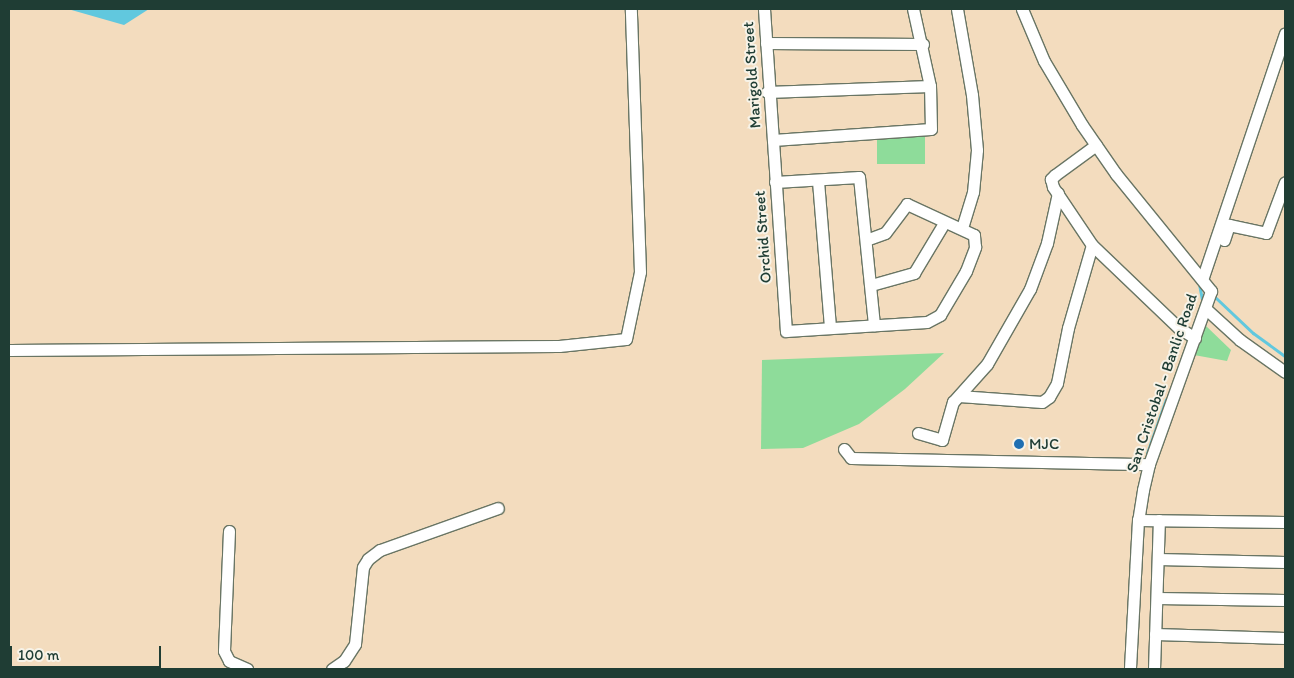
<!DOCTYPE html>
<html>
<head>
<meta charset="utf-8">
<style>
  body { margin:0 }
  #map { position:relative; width:1294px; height:678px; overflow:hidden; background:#f3dcbe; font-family:Itim,sans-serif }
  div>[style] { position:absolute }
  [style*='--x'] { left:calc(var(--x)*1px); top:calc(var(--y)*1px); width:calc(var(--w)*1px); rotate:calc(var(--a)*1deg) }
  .green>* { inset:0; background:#8edc9a; transform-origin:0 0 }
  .water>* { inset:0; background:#61c8de }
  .stream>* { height:3px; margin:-1.5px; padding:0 1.5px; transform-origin:1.5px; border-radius:1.5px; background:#61c8de }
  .roads { filter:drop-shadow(1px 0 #697564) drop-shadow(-1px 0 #697564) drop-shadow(0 1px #697564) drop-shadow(0 -1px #697564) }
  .minor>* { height:11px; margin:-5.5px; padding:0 5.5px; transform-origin:5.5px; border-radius:5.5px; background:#fff }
  .dots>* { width:14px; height:14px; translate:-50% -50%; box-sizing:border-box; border:2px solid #f7f3e8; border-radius:50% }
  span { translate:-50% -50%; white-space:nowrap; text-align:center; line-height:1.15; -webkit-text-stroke:4px #f7f3e8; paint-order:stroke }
  .street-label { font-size:16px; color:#1f3d34 }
  .poi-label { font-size:16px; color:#1f3d34 }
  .left { translate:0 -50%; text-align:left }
  .frame { position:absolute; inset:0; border:10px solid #1f3d34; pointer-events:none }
  .scale { position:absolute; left:10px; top:646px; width:151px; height:22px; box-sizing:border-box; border:2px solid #1f3d34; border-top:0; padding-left:6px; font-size:15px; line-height:18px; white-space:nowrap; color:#1f3d34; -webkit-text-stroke:4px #f7f3e8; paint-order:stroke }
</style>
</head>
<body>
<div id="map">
  <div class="green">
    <div style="left:877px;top:134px;width:48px;height:30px"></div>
    <div style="clip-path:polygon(1205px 325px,1231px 350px,1227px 361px,1194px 355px)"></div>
    <div style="clip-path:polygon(944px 353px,905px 389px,859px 424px,803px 448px,761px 449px,762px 360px)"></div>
  </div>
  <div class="water">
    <div style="clip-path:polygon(68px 9px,149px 9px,124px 25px)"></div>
  </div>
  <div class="stream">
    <div style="--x:1199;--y:284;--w:15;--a:79"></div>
    <div style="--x:1216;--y:298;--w:51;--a:43.4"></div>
    <div style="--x:1253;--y:333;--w:39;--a:36"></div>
    <div style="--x:1147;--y:453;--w:57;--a:-70.6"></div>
  </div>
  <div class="roads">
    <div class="minor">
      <div style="--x:764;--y:9;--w:323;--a:86.1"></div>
      <div style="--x:786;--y:331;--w:141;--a:-3.7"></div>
      <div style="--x:927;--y:322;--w:15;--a:-28"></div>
      <div style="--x:940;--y:315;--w:51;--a:-59.4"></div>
      <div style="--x:966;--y:271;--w:26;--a:-69"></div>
      <div style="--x:975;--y:247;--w:12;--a:-95"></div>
      <div style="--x:974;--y:235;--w:74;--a:-155.2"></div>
      <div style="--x:907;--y:204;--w:36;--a:127"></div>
      <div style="--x:885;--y:233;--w:20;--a:160"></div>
      <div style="--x:957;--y:9;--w:87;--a:80.1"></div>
      <div style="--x:972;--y:95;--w:55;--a:84.8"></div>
      <div style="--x:977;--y:150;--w:42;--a:95.4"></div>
      <div style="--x:973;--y:192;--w:37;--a:107"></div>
      <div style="--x:1022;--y:9;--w:56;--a:67.1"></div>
      <div style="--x:1044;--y:61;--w:74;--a:59.3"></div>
      <div style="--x:1082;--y:125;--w:60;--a:55.2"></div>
      <div style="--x:1116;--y:174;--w:151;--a:50.9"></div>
      <div style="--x:1211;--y:291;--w:184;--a:109.7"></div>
      <div style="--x:1149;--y:464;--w:27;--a:103"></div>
      <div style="--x:1143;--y:490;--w:30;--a:99"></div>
      <div style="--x:1138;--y:520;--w:149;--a:93.1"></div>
      <div style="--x:766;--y:43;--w:157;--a:0.4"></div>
      <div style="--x:767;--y:92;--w:163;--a:-2.1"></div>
      <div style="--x:773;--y:140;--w:158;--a:-4"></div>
      <div style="--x:931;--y:129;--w:43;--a:-91.3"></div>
      <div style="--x:930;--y:86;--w:79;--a:-102.4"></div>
      <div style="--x:1096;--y:145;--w:51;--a:143.8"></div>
      <div style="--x:1055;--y:175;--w:6;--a:135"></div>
      <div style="--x:1051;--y:179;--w:8;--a:76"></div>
      <div style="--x:1053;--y:187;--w:70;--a:56.1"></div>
      <div style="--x:1092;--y:245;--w:120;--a:43.7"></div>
      <div style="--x:1179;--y:328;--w:19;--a:32"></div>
      <div style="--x:818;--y:181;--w:147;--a:85.3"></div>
      <div style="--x:775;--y:182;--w:84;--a:-3.4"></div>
      <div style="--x:859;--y:177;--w:149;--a:84.2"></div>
      <div style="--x:1224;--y:240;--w:16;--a:-72"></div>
      <div style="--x:1229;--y:225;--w:38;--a:12"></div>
      <div style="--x:1266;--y:233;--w:54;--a:-69.6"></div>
      <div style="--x:1203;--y:277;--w:257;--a:-71.4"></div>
      <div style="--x:871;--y:285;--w:45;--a:-15.6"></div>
      <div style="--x:914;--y:273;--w:58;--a:-59"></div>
      <div style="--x:1206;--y:309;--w:46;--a:42.4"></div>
      <div style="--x:1240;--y:340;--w:55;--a:35.4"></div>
      <div style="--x:9;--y:350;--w:550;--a:-0.42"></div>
      <div style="--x:559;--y:346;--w:67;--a:-6"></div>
      <div style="--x:626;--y:339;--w:68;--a:-78.2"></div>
      <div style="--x:640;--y:272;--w:263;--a:-92"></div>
      <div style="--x:959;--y:396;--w:83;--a:4.1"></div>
      <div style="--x:1042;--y:402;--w:9;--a:-36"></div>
      <div style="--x:1049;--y:397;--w:16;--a:-60"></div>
      <div style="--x:1057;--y:383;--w:56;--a:-78.7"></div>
      <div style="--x:1068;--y:328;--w:86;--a:-73.9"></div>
      <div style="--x:918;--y:433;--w:25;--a:16"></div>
      <div style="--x:942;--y:440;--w:40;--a:-74"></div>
      <div style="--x:953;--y:402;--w:51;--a:-48.2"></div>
      <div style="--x:987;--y:364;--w:86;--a:-60.2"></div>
      <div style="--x:1030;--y:289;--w:49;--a:-69.7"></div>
      <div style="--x:1047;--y:243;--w:51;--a:-77.6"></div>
      <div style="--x:844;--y:449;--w:11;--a:52"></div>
      <div style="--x:851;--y:458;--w:298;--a:1.2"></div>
      <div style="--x:1138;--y:520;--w:147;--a:0.8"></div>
      <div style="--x:229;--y:531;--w:120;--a:92.4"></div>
      <div style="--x:224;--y:651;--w:11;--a:63"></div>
      <div style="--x:229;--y:661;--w:20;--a:24"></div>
      <div style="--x:1158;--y:559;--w:127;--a:1.4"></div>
      <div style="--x:1157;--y:598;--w:128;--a:0.9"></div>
      <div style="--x:1155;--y:634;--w:130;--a:1.8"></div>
      <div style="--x:332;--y:669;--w:14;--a:-34"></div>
      <div style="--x:344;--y:661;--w:20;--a:-57"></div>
      <div style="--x:355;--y:644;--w:77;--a:-84.1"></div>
      <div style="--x:363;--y:567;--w:9;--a:-58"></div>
      <div style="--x:368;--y:559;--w:15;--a:-37"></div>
      <div style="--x:380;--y:550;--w:125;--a:-19.6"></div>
      <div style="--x:1154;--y:669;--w:149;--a:-88.1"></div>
    </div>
  </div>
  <div class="dots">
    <div style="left:1019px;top:444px;background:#1f6fb2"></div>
  </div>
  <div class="street-label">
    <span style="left:752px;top:75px;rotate:-94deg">Marigold Street</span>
    <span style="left:763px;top:237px;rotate:-94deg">Orchid Street</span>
    <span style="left:1162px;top:383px;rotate:-71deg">San Cristobal - Banlic Road</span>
  </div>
  <div class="poi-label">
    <span class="left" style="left:1029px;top:444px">MJC</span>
  </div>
  <div class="frame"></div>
  <div class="scale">100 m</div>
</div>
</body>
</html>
